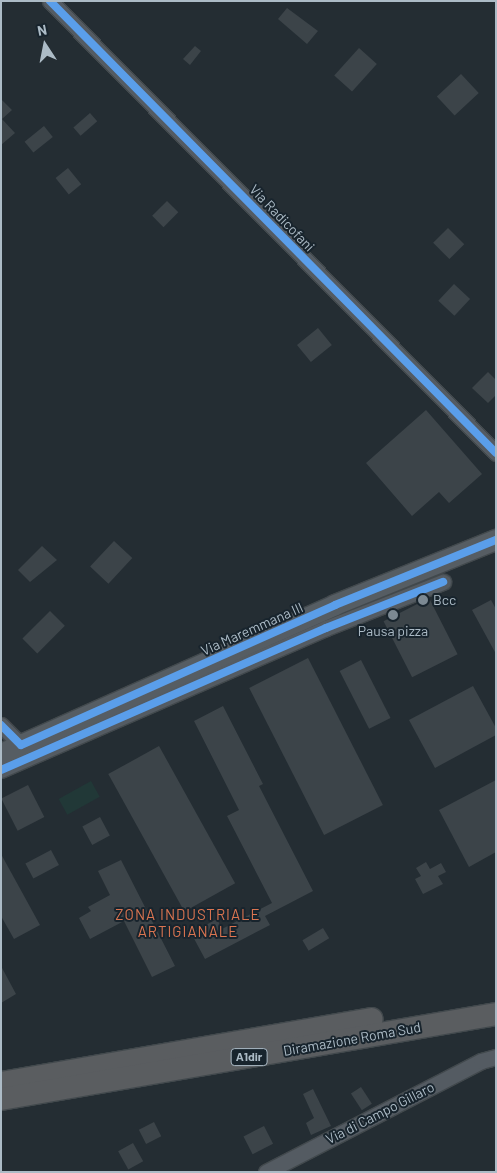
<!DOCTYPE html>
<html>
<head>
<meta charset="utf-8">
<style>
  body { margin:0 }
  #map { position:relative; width:497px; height:1173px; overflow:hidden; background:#242d33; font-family:Barlow,sans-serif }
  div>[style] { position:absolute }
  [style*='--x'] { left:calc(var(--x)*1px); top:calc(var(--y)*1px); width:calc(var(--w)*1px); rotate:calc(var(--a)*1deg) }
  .green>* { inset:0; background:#213837; transform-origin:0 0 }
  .building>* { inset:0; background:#3c4449; transform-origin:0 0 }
  .roads { filter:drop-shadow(1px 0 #42494d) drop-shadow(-1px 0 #42494d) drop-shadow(0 1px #42494d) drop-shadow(0 -1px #42494d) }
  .minor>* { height:15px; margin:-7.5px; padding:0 7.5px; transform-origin:7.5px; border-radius:7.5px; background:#545b62 }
  .major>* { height:20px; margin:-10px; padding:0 10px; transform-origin:10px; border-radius:10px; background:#565d63 }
  .highway>* { height:22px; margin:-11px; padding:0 11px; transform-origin:11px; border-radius:11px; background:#5a5d60 }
  .cycleway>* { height:8px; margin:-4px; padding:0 4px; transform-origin:4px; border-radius:4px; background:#5a9eea }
  .dots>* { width:14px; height:14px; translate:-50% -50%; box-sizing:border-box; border:2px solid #18242d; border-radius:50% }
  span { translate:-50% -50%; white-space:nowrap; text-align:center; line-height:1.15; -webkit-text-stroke:4px #18242d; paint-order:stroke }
  .shield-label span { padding:1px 4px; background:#18242d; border:1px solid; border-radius:4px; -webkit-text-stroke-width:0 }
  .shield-label { font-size:12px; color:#acbbc6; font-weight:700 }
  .street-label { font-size:14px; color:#acbbc6 }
  .poi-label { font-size:14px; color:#acbbc6 }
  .left { translate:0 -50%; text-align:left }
  .neighbourhood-label { font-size:15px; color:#db7551; letter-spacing:1px }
  .frame { position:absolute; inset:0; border:2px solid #acbbc6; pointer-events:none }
  .north { position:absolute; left:20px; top:20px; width:50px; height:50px; -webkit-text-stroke:4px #18242d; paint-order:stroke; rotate:349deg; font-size:14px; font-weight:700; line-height:20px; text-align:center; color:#acbbc6 }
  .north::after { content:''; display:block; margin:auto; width:18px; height:22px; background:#acbbc6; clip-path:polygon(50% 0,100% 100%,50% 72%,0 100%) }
</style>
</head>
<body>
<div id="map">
  <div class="green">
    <div style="left:91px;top:781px;width:18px;height:37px;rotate:61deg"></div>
  </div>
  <div class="building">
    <div style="clip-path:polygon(287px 8px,318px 31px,307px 44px,278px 19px)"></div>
    <div style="clip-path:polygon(195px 46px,201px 51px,190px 65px,183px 59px)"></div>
    <div style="left:359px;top:48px;width:24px;height:37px;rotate:42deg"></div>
    <div style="left:461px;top:74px;width:26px;height:33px;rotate:47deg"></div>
    <div style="clip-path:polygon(1px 99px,12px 110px,2px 119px,15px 133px,1px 145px)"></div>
    <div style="left:90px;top:113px;width:11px;height:22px;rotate:49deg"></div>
    <div style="left:44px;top:126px;width:14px;height:25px;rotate:51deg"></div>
    <div style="left:68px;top:168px;width:21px;height:16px;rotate:51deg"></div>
    <div style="left:167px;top:201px;width:16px;height:21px;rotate:45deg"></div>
    <div style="left:448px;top:228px;width:23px;height:21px;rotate:45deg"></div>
    <div style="left:454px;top:284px;width:22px;height:23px;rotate:43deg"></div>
    <div style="left:318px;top:328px;width:22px;height:27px;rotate:51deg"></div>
    <div style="clip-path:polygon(488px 372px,496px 380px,496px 395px,488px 403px,472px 388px)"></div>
    <div style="clip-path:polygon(426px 410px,482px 474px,449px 503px,439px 492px,412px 516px,366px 463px)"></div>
    <div style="left:114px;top:541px;width:25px;height:35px;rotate:43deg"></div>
    <div style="clip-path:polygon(42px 546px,57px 560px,30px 582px,18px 570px)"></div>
    <div style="left:429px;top:598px;width:63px;height:51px;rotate:63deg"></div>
    <div style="clip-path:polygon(491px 600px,496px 609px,496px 654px,472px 610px)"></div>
    <div style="left:50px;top:611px;width:21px;height:39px;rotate:45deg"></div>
    <div style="left:308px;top:658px;width:165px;height:66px;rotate:63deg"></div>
    <div style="left:361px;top:660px;width:65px;height:24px;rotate:63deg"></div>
    <div style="clip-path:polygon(473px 686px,496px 728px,496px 735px,435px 768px,409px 720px)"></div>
    <div style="clip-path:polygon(223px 706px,263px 784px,259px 786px,313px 891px,265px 916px,270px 925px,205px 959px,191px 933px,217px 919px,222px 929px,272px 903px,227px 816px,239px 810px,194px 721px)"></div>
    <div style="left:159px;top:746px;width:157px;height:58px;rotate:61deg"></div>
    <div style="clip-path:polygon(496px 780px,496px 852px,469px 867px,439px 810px)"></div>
    <div style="left:28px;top:785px;width:36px;height:30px;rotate:63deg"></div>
    <div style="left:100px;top:817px;width:21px;height:20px;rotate:62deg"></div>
    <div style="left:51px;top:850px;width:17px;height:29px;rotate:62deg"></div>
    <div style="clip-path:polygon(1px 854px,40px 925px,14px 939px,1px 916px)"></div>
    <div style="clip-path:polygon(121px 860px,175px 966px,152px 977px,124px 921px,90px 939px,79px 918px,91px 911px,88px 907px,110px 895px,98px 871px)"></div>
    <div style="clip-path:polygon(426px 862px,430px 869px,441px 863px,446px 872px,438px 876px,443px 884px,423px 894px,415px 879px,421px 876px,416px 868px)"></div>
    <div style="left:323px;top:928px;width:12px;height:24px;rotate:59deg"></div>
    <div style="clip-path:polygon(1px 966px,16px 994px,1px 1003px)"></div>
    <div style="left:361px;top:1087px;width:20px;height:12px;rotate:57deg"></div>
    <div style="clip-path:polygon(313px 1089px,331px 1126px,311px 1135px,306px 1123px,314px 1118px,303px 1094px)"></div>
    <div style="left:154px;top:1122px;width:16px;height:17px;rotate:63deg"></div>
    <div style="left:264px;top:1126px;width:20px;height:23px;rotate:63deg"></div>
    <div style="left:133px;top:1143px;width:21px;height:17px;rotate:61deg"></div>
  </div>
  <div class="roads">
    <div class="minor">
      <div style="--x:50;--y:1;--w:635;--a:45.38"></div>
      <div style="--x:1;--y:725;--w:28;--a:45"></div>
      <div style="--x:1;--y:770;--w:355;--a:-23.6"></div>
      <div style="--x:326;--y:628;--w:126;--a:-21.5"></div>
      <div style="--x:266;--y:1172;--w:242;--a:-27.3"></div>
      <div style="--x:481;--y:1061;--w:16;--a:-15"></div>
    </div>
    <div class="major">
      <div style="--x:1;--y:754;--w:366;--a:-24"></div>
      <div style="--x:335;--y:605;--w:174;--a:-22"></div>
    </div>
    <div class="highway">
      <div style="--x:1;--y:1083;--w:376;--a:-9.8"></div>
      <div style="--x:1;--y:1099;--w:502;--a:-9.74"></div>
    </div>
  </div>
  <div class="cycleway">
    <div style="--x:50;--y:1;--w:635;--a:45.38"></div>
    <div style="--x:1;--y:725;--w:28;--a:45"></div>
    <div style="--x:21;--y:745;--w:344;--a:-24"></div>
    <div style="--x:335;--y:605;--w:174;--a:-22"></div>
    <div style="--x:1;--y:770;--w:355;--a:-23.6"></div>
    <div style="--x:326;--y:628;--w:126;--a:-21.5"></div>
  </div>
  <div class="dots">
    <div style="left:423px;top:600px;background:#7c8993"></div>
    <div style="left:393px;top:615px;background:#7c8993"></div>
  </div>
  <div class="shield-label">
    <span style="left:249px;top:1057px">A1dir</span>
  </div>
  <div class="street-label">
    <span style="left:282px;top:218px;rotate:46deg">Via Radicofani</span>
    <span style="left:252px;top:629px;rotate:-24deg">Via Maremmana III</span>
    <span style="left:352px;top:1039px;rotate:-10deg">Diramazione Roma Sud</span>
    <span style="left:380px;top:1113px;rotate:-27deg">Via di Campo Gillaro</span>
  </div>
  <div class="poi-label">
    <span class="left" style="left:433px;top:600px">Bcc</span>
    <span style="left:393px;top:631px">Pausa pizza</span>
  </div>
  <div class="neighbourhood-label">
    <span style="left:188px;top:923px">ZONA INDUSTRIALE<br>ARTIGIANALE</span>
  </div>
  <div class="frame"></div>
  <div class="north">N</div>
</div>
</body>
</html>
